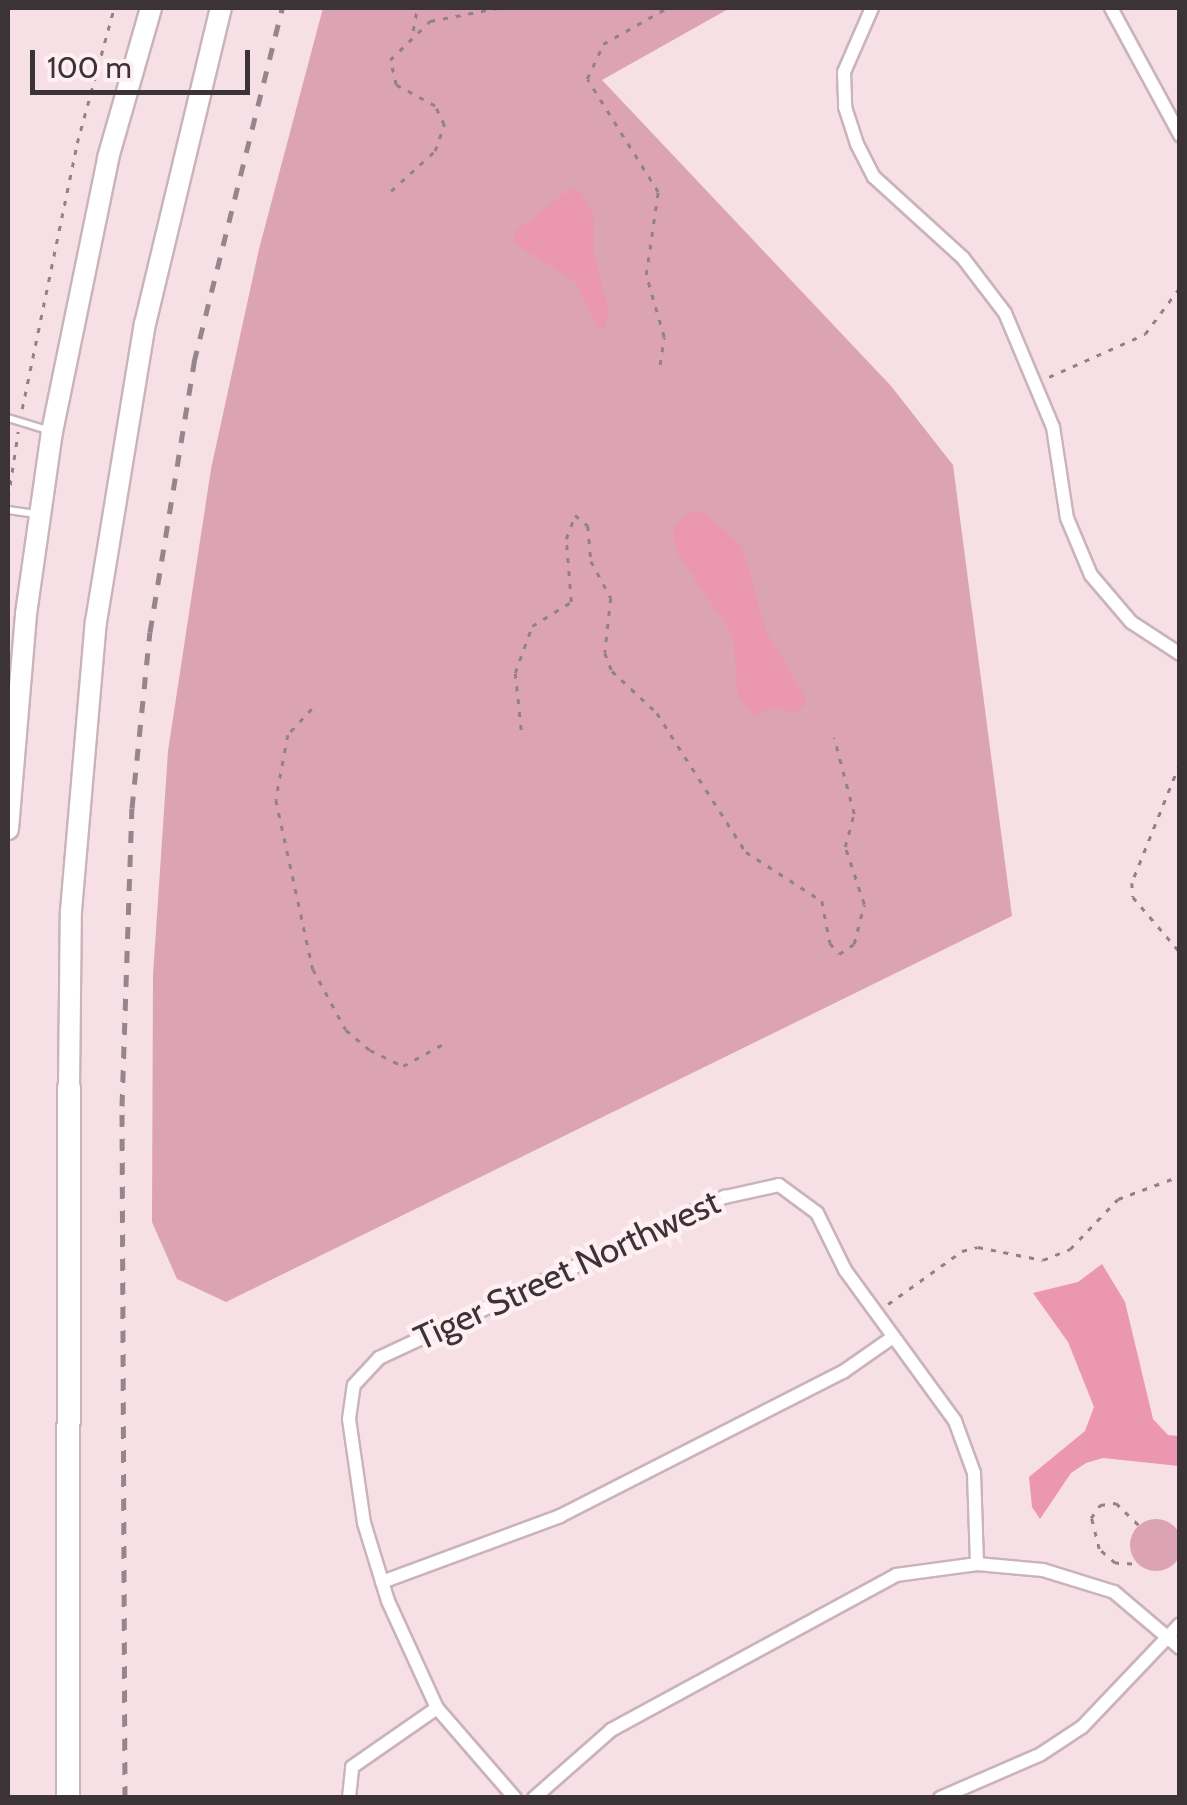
<!DOCTYPE html>
<html>
<head>
<meta charset="utf-8">
<style>
  body { margin:0 }
  #map { position:relative; width:1187px; height:1805px; overflow:hidden; background:#f7dfe6; font-family:Cabin,sans-serif }
  div>[style] { position:absolute }
  [style*='--x'] { left:calc(var(--x)*1px); top:calc(var(--y)*1px); width:calc(var(--w)*1px); rotate:calc(var(--a)*1deg) }
  .green>* { inset:0; background:#dba3b4 }
  .round { border-radius:50% }
  .water>* { inset:0; background:#eb97b1 }
  .path>* { height:2.5px; margin-top:-1.25px; transform-origin:0; background:repeating-linear-gradient(90deg,#928287 0 5px,transparent 0 13px) }
  .roads { filter:drop-shadow(2px 0 #cab3ba) drop-shadow(-2px 0 #cab3ba) drop-shadow(0 2px #cab3ba) drop-shadow(0 -2px #cab3ba) }
  .service>* { height:6px; margin:-3px; padding:0 3px; transform-origin:3px; border-radius:3px; background:#fff }
  .minor>* { height:12px; margin:-6px; padding:0 6px; transform-origin:6px; border-radius:6px; background:#fff }
  .trunk>* { height:20px; margin:-10px; padding:0 10px; transform-origin:10px; border-radius:10px; background:#fff }
  .motorway>* { height:22px; margin:-11px; padding:0 11px; transform-origin:11px; border-radius:11px; background:#fff }
  .rail>* { height:5px; margin-top:-2.5px; transform-origin:0; background:repeating-linear-gradient(90deg,#96858a 0 12px,transparent 0 24px) }
  span { translate:-50% -50%; white-space:nowrap; text-align:center; line-height:1.15; -webkit-text-stroke:9px #feeff3; paint-order:stroke }
  .street-label { font-size:35px; color:#3c3336 }
  .frame { position:absolute; inset:0; border:10px solid #3c3336; pointer-events:none }
  .scale { position:absolute; left:30px; top:50px; width:220px; height:45px; box-sizing:border-box; border:5px solid #3c3336; border-top:0; padding-left:12px; font-size:30px; line-height:35px; white-space:nowrap; color:#3c3336; -webkit-text-stroke:8px #feeff3; paint-order:stroke }
</style>
</head>
<body>
<div id="map">
  <div class="green">
    <div style="clip-path:polygon(323px 8px,730px 8px,602px 80px,891px 386px,953px 465px,1012px 916px,226px 1302px,177px 1279px,152px 1222px,153px 975px,168px 751px,211px 469px,259px 249px)"></div>
    <div class="round" style="left:1130px;top:1519px;width:52px;height:52px"></div>
  </div>
  <div class="water">
    <div style="clip-path:polygon(569px 189px,579px 191px,594px 217px,593px 250px,609px 312px,605px 328px,598px 329px,575px 282px,514px 243px,515px 232px)"></div>
    <div style="clip-path:polygon(690px 512px,705px 513px,742px 546px,766px 631px,807px 701px,797px 713px,771px 708px,754px 716px,738px 697px,733px 636px,676px 551px,673px 529px)"></div>
    <div style="clip-path:polygon(1102px 1264px,1125px 1302px,1153px 1419px,1168px 1435px,1179px 1436px,1179px 1466px,1103px 1458px,1086px 1463px,1071px 1473px,1040px 1519px,1032px 1507px,1029px 1477px,1085px 1431px,1094px 1407px,1068px 1342px,1033px 1293px,1078px 1282px)"></div>
  </div>
  <div class="path">
    <div style="--x:413;--y:31;--w:23;--a:-80"></div>
    <div style="--x:391;--y:191;--w:59;--a:-42.3"></div>
    <div style="--x:435;--y:151;--w:28;--a:-71"></div>
    <div style="--x:444;--y:125;--w:21;--a:-115"></div>
    <div style="--x:435;--y:106;--w:44;--a:-151.7"></div>
    <div style="--x:396;--y:85;--w:26;--a:-103"></div>
    <div style="--x:390;--y:60;--w:56;--a:-44.3"></div>
    <div style="--x:430;--y:21;--w:69;--a:-10.8"></div>
    <div style="--x:660;--y:365;--w:28;--a:-82"></div>
    <div style="--x:664;--y:337;--w:65;--a:-106.2"></div>
    <div style="--x:646;--y:275;--w:84;--a:-81.8"></div>
    <div style="--x:658;--y:192;--w:133;--a:-122.1"></div>
    <div style="--x:587;--y:79;--w:38;--a:-65"></div>
    <div style="--x:603;--y:44;--w:73;--a:-29.4"></div>
    <div style="--x:1049;--y:377;--w:105;--a:-24.1"></div>
    <div style="--x:1145;--y:334;--w:59;--a:-53.3"></div>
    <div style="--x:22;--y:409;--w:272;--a:-78.3"></div>
    <div style="--x:77;--y:143;--w:140;--a:-74.7"></div>
    <div style="--x:8;--y:498;--w:67;--a:-81.4"></div>
    <div style="--x:312;--y:709;--w:35;--a:133"></div>
    <div style="--x:288;--y:735;--w:66;--a:100.5"></div>
    <div style="--x:276;--y:800;--w:173;--a:77.7"></div>
    <div style="--x:313;--y:969;--w:69;--a:61.6"></div>
    <div style="--x:346;--y:1030;--w:31;--a:40"></div>
    <div style="--x:370;--y:1050;--w:37;--a:26"></div>
    <div style="--x:403;--y:1066;--w:48;--a:-28.7"></div>
    <div style="--x:521;--y:730;--w:57;--a:-96"></div>
    <div style="--x:515;--y:673;--w:50;--a:-70.1"></div>
    <div style="--x:532;--y:626;--w:46;--a:-31.6"></div>
    <div style="--x:571;--y:602;--w:63;--a:-94.5"></div>
    <div style="--x:566;--y:539;--w:26;--a:-69"></div>
    <div style="--x:575;--y:515;--w:17;--a:40"></div>
    <div style="--x:588;--y:526;--w:35;--a:85"></div>
    <div style="--x:591;--y:561;--w:42;--a:61.6"></div>
    <div style="--x:611;--y:598;--w:55;--a:96.2"></div>
    <div style="--x:605;--y:653;--w:19;--a:69"></div>
    <div style="--x:612;--y:671;--w:62;--a:43"></div>
    <div style="--x:657;--y:713;--w:165;--a:57.4"></div>
    <div style="--x:746;--y:852;--w:90;--a:32.8"></div>
    <div style="--x:822;--y:901;--w:43;--a:79.2"></div>
    <div style="--x:830;--y:943;--w:14;--a:51"></div>
    <div style="--x:839;--y:954;--w:18;--a:-34"></div>
    <div style="--x:854;--y:944;--w:41;--a:-76"></div>
    <div style="--x:864;--y:904;--w:60;--a:-108.4"></div>
    <div style="--x:845;--y:847;--w:34;--a:-75"></div>
    <div style="--x:854;--y:814;--w:79;--a:-104.7"></div>
    <div style="--x:1180;--y:764;--w:128;--a:112"></div>
    <div style="--x:1132;--y:883;--w:14;--a:86"></div>
    <div style="--x:1133;--y:897;--w:72;--a:49.5"></div>
    <div style="--x:888;--y:1304;--w:91;--a:-35.6"></div>
    <div style="--x:962;--y:1251;--w:16;--a:-14"></div>
    <div style="--x:978;--y:1247;--w:66;--a:11.3"></div>
    <div style="--x:1043;--y:1260;--w:29;--a:-22"></div>
    <div style="--x:1070;--y:1249;--w:69;--a:-46.2"></div>
    <div style="--x:1118;--y:1199;--w:66;--a:-20.4"></div>
    <div style="--x:1132;--y:1564;--w:17;--a:-177"></div>
    <div style="--x:1115;--y:1563;--w:21;--a:-139"></div>
    <div style="--x:1099;--y:1549;--w:32;--a:-104"></div>
    <div style="--x:1091;--y:1518;--w:16;--a:-55"></div>
    <div style="--x:1100;--y:1505;--w:16;--a:-7"></div>
    <div style="--x:1116;--y:1503;--w:39;--a:44"></div>
  </div>
  <div class="roads">
    <div class="service">
      <div style="--x:8;--y:418;--w:45;--a:16.8"></div>
      <div style="--x:8;--y:510;--w:30;--a:8"></div>
    </div>
    <div class="minor">
      <div style="--x:872;--y:8;--w:70;--a:113.6"></div>
      <div style="--x:844;--y:72;--w:35;--a:88"></div>
      <div style="--x:845;--y:107;--w:39;--a:72"></div>
      <div style="--x:857;--y:144;--w:37;--a:63"></div>
      <div style="--x:874;--y:177;--w:120;--a:42.3"></div>
      <div style="--x:963;--y:258;--w:69;--a:52.6"></div>
      <div style="--x:1005;--y:313;--w:124;--a:67.2"></div>
      <div style="--x:1053;--y:427;--w:92;--a:81.3"></div>
      <div style="--x:1067;--y:518;--w:62;--a:67.2"></div>
      <div style="--x:1091;--y:575;--w:62;--a:49.6"></div>
      <div style="--x:1131;--y:622;--w:59;--a:33.1"></div>
      <div style="--x:1111;--y:8;--w:145;--a:61.5"></div>
      <div style="--x:382;--y:1582;--w:190;--a:-20.3"></div>
      <div style="--x:560;--y:1516;--w:318;--a:-27"></div>
      <div style="--x:843;--y:1372;--w:61;--a:-35"></div>
      <div style="--x:349;--y:1798;--w:31;--a:-84"></div>
      <div style="--x:352;--y:1767;--w:103;--a:-34.8"></div>
      <div style="--x:515;--y:1798;--w:119;--a:-130.9"></div>
      <div style="--x:437;--y:1708;--w:118;--a:-114.6"></div>
      <div style="--x:388;--y:1601;--w:82;--a:-107.1"></div>
      <div style="--x:364;--y:1523;--w:105;--a:-98.2"></div>
      <div style="--x:349;--y:1419;--w:34;--a:-82"></div>
      <div style="--x:354;--y:1385;--w:37;--a:-47"></div>
      <div style="--x:379;--y:1358;--w:382;--a:-25"></div>
      <div style="--x:725;--y:1197;--w:55;--a:-12.5"></div>
      <div style="--x:779;--y:1185;--w:47;--a:36.4"></div>
      <div style="--x:817;--y:1213;--w:64;--a:63.8"></div>
      <div style="--x:845;--y:1270;--w:187;--a:53.9"></div>
      <div style="--x:955;--y:1421;--w:55;--a:69.9"></div>
      <div style="--x:974;--y:1473;--w:91;--a:88.1"></div>
      <div style="--x:534;--y:1798;--w:103;--a:-41.4"></div>
      <div style="--x:611;--y:1730;--w:324;--a:-28.5"></div>
      <div style="--x:896;--y:1575;--w:82;--a:-7.7"></div>
      <div style="--x:977;--y:1564;--w:66;--a:5.2"></div>
      <div style="--x:1043;--y:1570;--w:74;--a:17.2"></div>
      <div style="--x:1114;--y:1592;--w:87;--a:40.3"></div>
      <div style="--x:940;--y:1798;--w:110;--a:-23.5"></div>
      <div style="--x:1041;--y:1754;--w:49;--a:-33.4"></div>
      <div style="--x:1082;--y:1727;--w:142;--a:-46.4"></div>
    </div>
    <div class="trunk">
      <div style="--x:8;--y:829;--w:216;--a:-85.2"></div>
      <div style="--x:26;--y:614;--w:184;--a:-81.9"></div>
      <div style="--x:52;--y:432;--w:280;--a:-78.4"></div>
      <div style="--x:108;--y:158;--w:156;--a:-74"></div>
      <div style="--x:69;--y:1088;--w:177;--a:-89.4"></div>
      <div style="--x:71;--y:911;--w:290;--a:-85.1"></div>
      <div style="--x:96;--y:622;--w:302;--a:-80.7"></div>
      <div style="--x:145;--y:324;--w:325;--a:-76.5"></div>
    </div>
    <div class="motorway">
      <div style="--x:68;--y:1798;--w:710;--a:-89.92"></div>
    </div>
  </div>
  <div class="rail">
    <div style="--x:125;--y:1798;--w:692;--a:-90.25"></div>
    <div style="--x:122;--y:1106;--w:298;--a:-88.1"></div>
    <div style="--x:132;--y:808;--w:177;--a:-84.2"></div>
    <div style="--x:150;--y:632;--w:274;--a:-80.7"></div>
    <div style="--x:194;--y:362;--w:365;--a:-76"></div>
  </div>
  <div class="street-label">
    <span style="left:567px;top:1270px;rotate:-25deg">Tiger Street Northwest</span>
  </div>
  <div class="frame"></div>
  <div class="scale">100 m</div>
</div>
</body>
</html>
